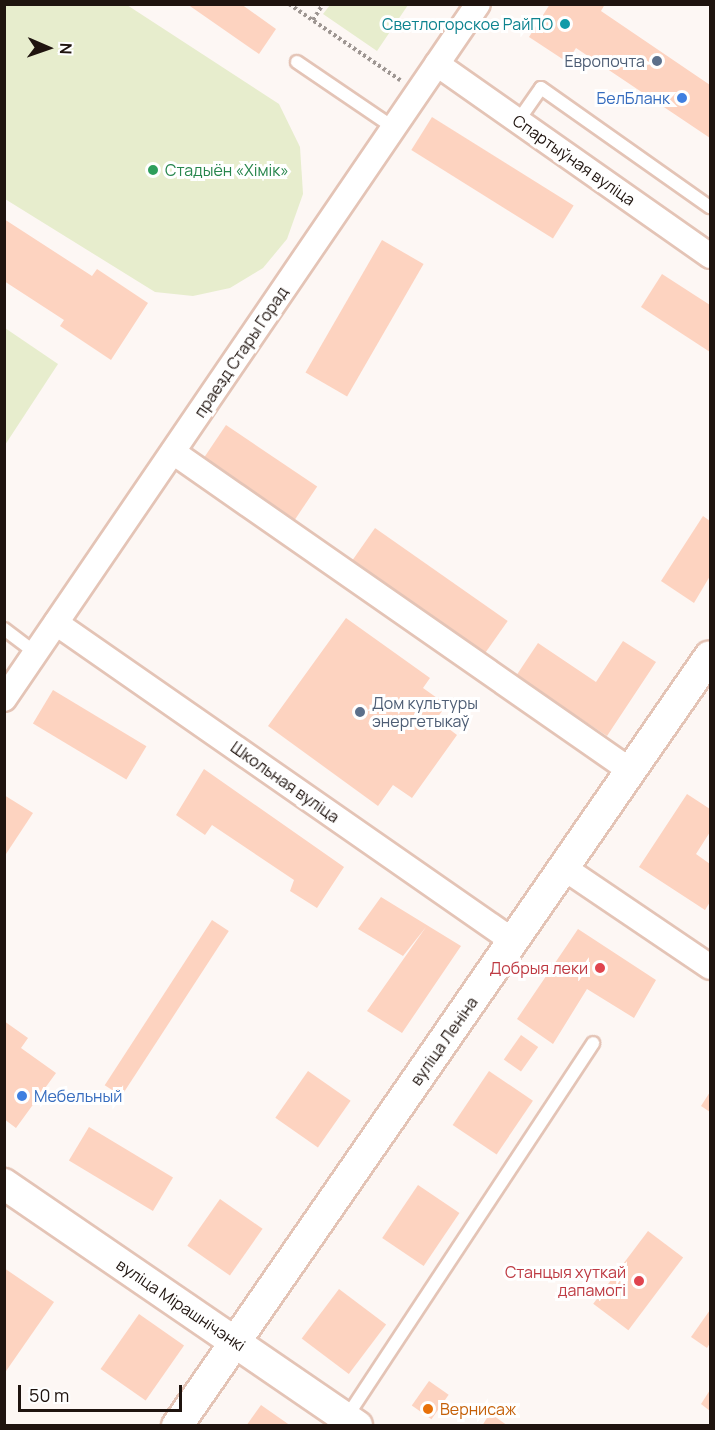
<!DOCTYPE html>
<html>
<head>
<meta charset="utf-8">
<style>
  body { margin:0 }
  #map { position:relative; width:715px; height:1430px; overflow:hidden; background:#fdf7f4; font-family:Manrope,sans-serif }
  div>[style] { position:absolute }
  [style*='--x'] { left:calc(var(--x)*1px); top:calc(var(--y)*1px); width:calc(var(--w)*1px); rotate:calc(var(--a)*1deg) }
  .green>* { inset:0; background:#e7edcd }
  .building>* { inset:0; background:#fdd3c0; transform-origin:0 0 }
  .path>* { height:4px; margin-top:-2px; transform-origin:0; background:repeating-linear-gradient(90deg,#9e9692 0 3px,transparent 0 6px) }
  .roads { filter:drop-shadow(2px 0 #e4c4b6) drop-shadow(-2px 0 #e4c4b6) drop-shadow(0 2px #e4c4b6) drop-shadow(0 -2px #e4c4b6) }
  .service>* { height:12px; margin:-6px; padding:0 6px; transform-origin:6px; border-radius:6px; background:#fff }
  .minor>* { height:24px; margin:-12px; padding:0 12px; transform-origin:12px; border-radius:12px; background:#fff }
  .tertiary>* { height:30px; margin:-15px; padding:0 15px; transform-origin:15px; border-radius:15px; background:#fff }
  .dots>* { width:16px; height:16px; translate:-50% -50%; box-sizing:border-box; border:3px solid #fff; border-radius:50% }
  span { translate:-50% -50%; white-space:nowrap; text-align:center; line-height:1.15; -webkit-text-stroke:6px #fff; paint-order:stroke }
  .culture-label { font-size:16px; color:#0d838f }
  .right { translate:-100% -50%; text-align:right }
  .service-label { font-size:16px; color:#4e5e75 }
  .left { translate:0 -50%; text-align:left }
  .shop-label { font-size:16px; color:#366cbe }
  .street-label { font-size:16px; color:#1f140f }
  .leisure-label { font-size:16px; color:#27864d }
  .health-label { font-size:16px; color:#be3a42 }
  .food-label { font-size:16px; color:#c56008 }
  .frame { position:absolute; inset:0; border:6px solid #1f140f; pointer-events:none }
  .north { position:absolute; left:18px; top:18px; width:60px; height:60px; -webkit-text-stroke:4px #fff; paint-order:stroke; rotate:92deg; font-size:16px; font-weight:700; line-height:24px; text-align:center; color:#1f140f }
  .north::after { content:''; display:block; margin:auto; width:21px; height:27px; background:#1f140f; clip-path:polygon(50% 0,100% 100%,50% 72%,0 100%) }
  .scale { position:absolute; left:18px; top:1385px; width:164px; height:27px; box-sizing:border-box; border:3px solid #1f140f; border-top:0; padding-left:8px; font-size:18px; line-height:21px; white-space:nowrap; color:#1f140f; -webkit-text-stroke:4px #fff; paint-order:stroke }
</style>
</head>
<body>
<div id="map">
  <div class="green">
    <div style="clip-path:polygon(4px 5px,127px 5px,279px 104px,300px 147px,303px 194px,287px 239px,263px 268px,230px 288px,193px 296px,155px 292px,5px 199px)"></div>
    <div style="clip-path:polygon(330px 5px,330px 4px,408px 5px,377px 51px,323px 14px)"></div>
    <div style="clip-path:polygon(5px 328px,58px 364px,5px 445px)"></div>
  </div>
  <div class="building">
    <div style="clip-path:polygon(187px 4px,241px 4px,276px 29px,259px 54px)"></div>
    <div style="clip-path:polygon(550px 4px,605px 4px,601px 11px,710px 85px,710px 138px,576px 48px,567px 62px,529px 37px)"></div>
    <div style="left:432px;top:117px;width:167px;height:39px;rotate:32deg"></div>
    <div style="clip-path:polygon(4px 219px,92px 276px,97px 269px,148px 303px,111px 360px,60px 326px,64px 320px,4px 281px)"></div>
    <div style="left:382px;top:240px;width:48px;height:153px;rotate:30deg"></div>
    <div style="clip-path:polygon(662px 274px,710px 305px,710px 352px,641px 307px)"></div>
    <div style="left:226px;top:425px;width:110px;height:40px;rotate:34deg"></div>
    <div style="clip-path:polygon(703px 516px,710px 521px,710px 576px,694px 603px,661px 581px)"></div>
    <div style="left:375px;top:528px;width:162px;height:39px;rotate:35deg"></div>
    <div style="clip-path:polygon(346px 618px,430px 678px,423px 688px,447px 705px,436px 719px,457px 735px,412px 798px,393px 785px,378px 806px,268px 726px)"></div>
    <div style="clip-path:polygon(623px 641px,656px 662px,607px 736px,516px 676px,538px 643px,596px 682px)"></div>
    <div style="left:53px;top:690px;width:109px;height:39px;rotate:31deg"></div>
    <div style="clip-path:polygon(204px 769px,344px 867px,317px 908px,290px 891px,294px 880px,212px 825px,205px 835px,176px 815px)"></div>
    <div style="clip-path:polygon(687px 794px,710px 809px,710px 832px,696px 854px,710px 864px,710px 902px,705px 910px,639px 867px)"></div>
    <div style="clip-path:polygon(4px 795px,33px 813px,4px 857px)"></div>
    <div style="clip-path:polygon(381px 897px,461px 946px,402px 1033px,367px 1011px,426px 927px,403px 956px,358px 929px)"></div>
    <div style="left:212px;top:920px;width:20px;height:197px;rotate:33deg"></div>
    <div style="clip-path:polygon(578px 929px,656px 980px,634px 1018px,587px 989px,553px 1044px,517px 1019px)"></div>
    <div style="clip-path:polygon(4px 1021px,28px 1038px,21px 1048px,56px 1073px,16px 1128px,4px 1119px)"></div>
    <div style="left:521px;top:1035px;width:21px;height:30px;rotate:35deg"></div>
    <div style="left:308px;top:1071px;width:52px;height:57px;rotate:35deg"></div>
    <div style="left:489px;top:1071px;width:53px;height:65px;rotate:34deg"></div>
    <div style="clip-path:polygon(710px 1092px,710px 1112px,701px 1106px)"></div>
    <div style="left:89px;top:1127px;width:98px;height:39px;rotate:31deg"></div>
    <div style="left:418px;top:1185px;width:50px;height:64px;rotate:34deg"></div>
    <div style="left:220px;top:1199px;width:52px;height:57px;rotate:35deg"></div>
    <div style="left:648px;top:1231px;width:44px;height:91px;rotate:37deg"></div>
    <div style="clip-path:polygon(4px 1268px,54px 1302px,4px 1374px)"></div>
    <div style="left:339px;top:1289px;width:59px;height:62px;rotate:37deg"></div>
    <div style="clip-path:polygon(710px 1310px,710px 1343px,707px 1348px,691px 1337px)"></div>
    <div style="left:139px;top:1314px;width:55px;height:67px;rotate:35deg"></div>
    <div style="left:429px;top:1381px;width:24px;height:30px;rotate:35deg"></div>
    <div style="clip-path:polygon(710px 1390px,710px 1411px,701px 1404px)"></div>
    <div style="clip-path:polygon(261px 1405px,291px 1426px,246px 1426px)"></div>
    <div style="clip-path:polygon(490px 1413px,508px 1426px,482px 1426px)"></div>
  </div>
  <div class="path">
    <div style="--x:289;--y:4;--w:135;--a:34.4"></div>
    <div style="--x:313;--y:20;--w:19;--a:-58"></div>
  </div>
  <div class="roads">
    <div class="service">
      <div style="--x:297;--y:62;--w:117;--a:34.2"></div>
      <div style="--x:518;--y:121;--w:40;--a:-55.1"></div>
      <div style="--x:541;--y:88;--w:207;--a:35.2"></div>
      <div style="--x:4;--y:629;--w:40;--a:37"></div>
      <div style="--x:346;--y:1418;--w:449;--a:-56.6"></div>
    </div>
    <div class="minor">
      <div style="--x:437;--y:64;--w:334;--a:35.1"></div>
      <div style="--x:173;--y:452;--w:558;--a:34.86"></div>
      <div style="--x:56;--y:623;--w:557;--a:34.83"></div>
      <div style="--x:4;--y:699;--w:841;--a:-55.71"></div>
      <div style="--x:564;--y:868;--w:176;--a:34.1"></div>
    </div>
    <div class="tertiary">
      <div style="--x:4;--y:1184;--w:428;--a:34.4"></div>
      <div style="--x:177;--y:1426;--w:936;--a:-55.31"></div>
    </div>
  </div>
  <div class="dots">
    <div style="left:565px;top:24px;background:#0f9aa8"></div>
    <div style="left:657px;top:61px;background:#5c6f8a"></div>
    <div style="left:682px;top:98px;background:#3f7fe0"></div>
    <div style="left:153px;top:170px;background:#2e9e5b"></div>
    <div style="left:360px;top:712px;background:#5c6f8a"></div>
    <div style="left:600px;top:968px;background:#e0444e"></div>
    <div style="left:22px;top:1096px;background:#3f7fe0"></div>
    <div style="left:639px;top:1281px;background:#e0444e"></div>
    <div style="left:428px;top:1409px;background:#e8710a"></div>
  </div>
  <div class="culture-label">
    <span class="right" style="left:553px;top:24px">Светлогорское РайПО</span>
  </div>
  <div class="service-label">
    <span class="right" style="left:645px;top:61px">Европочта</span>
    <span class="left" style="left:372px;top:712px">Дом культуры<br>энергетыкаў</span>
  </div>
  <div class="shop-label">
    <span class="right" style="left:670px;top:98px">БелБланк</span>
    <span class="left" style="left:34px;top:1096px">Мебельный</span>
  </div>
  <div class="street-label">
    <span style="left:574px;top:160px;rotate:35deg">Спартыўная вуліца</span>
    <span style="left:241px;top:352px;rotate:-56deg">праезд Стары Горад</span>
    <span style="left:285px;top:782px;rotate:35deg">Школьная вуліца</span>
    <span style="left:444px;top:1041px;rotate:-55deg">вуліца Леніна</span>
    <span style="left:181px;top:1305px;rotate:34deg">вуліца Мірашнічэнкі</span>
  </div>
  <div class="leisure-label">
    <span class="left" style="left:165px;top:170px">Стадыён «Хімік»</span>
  </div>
  <div class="health-label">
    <span class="right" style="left:588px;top:968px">Добрыя леки</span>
    <span class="right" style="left:626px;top:1281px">Станцыя хуткай<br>дапамогі</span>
  </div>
  <div class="food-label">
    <span class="left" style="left:440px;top:1409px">Вернисаж</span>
  </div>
  <div class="frame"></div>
  <div class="north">N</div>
  <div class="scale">50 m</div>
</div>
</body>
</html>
